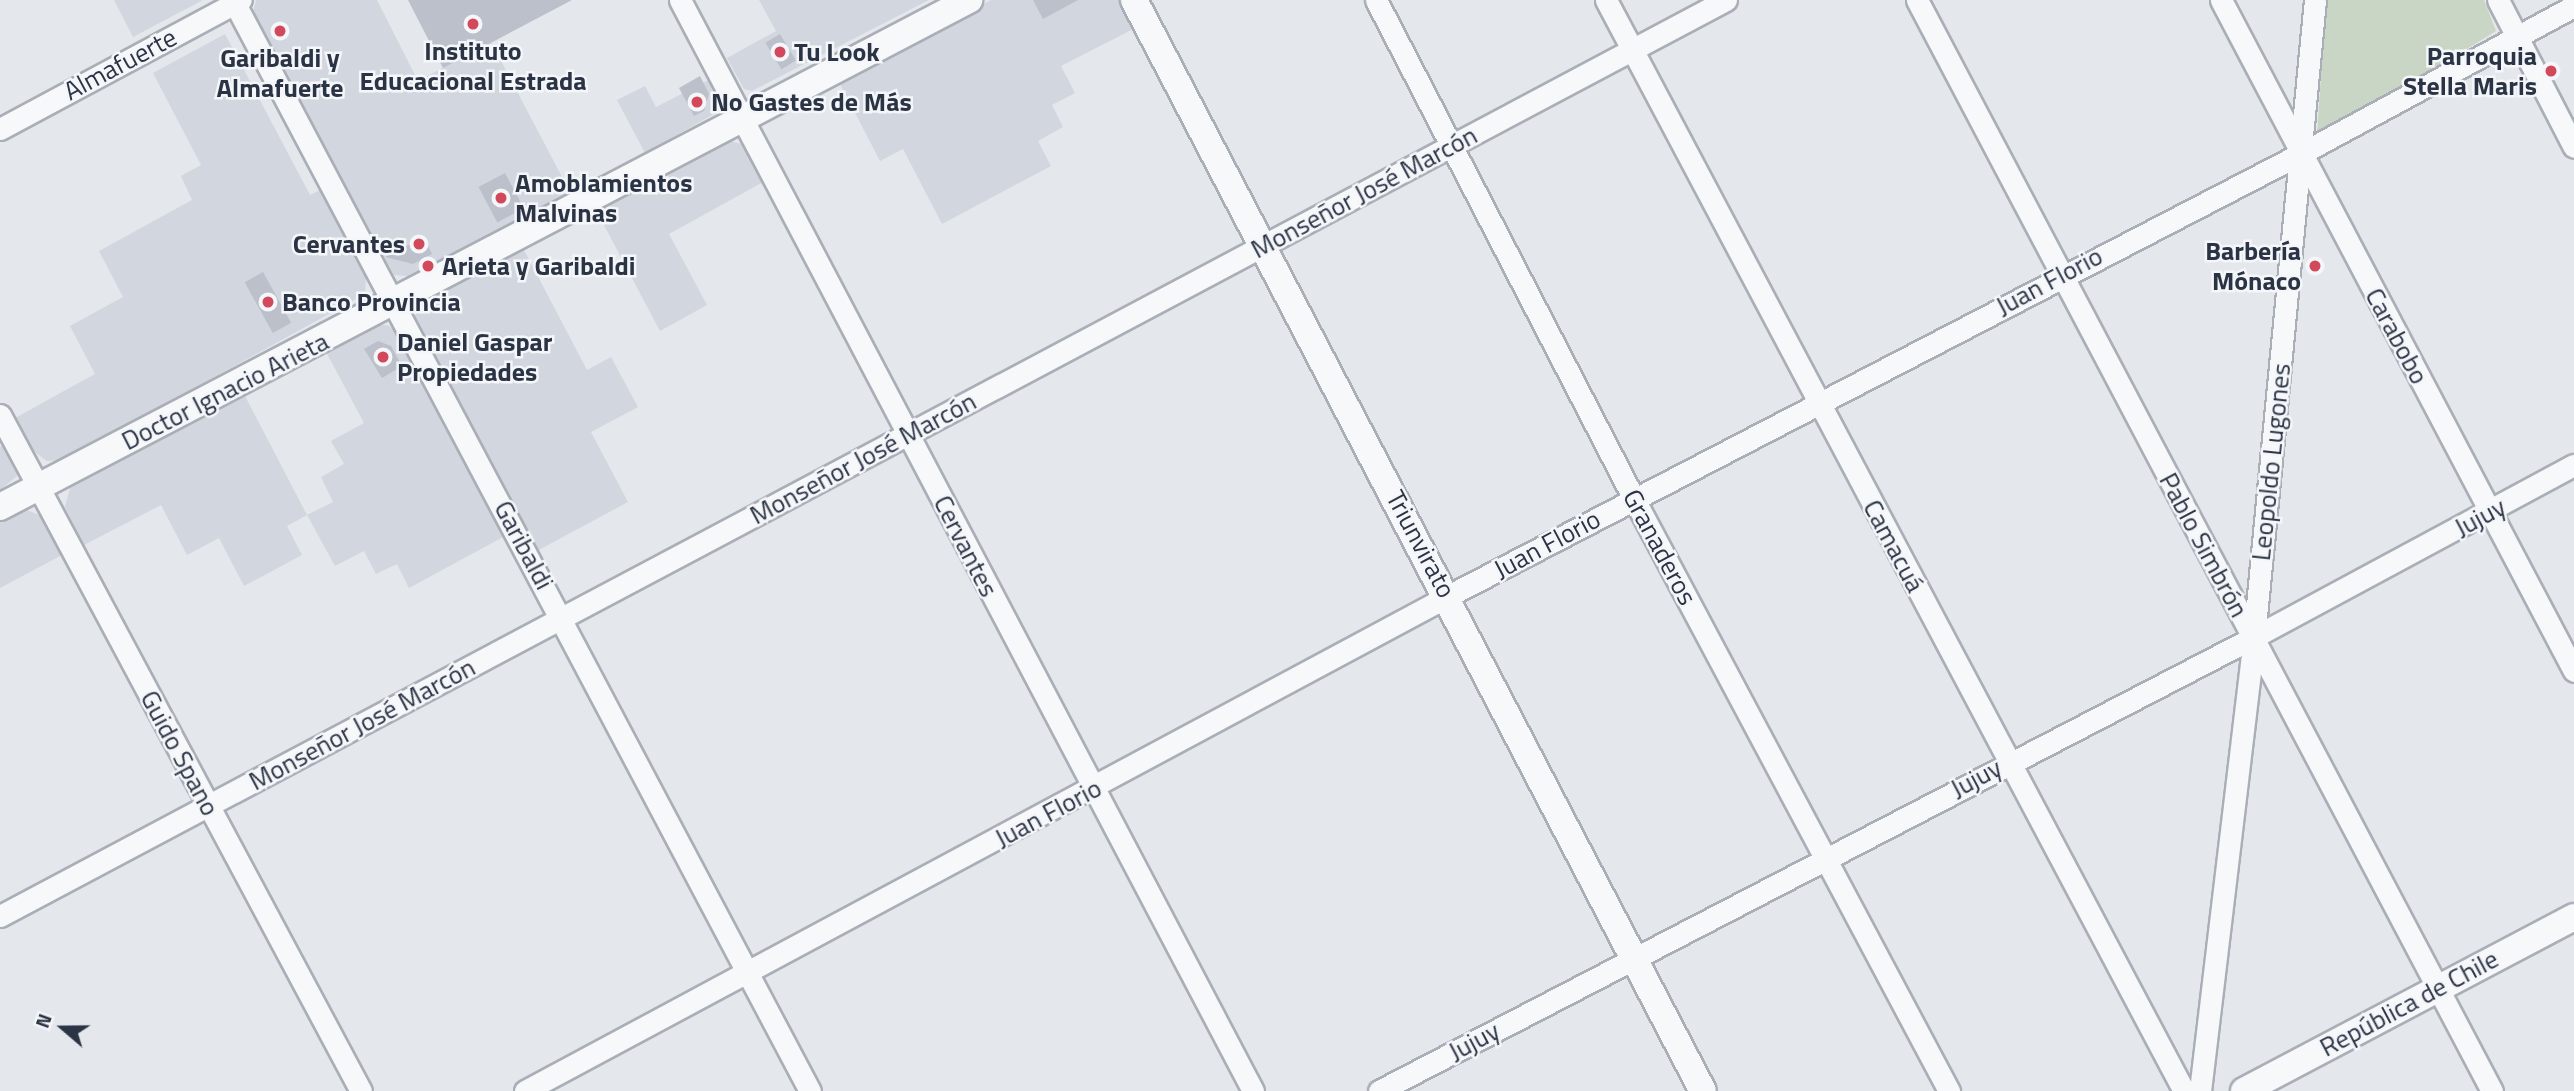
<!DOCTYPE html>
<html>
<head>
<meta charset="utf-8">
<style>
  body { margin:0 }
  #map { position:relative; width:2574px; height:1091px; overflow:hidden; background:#e4e7ec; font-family:"Titillium Web",sans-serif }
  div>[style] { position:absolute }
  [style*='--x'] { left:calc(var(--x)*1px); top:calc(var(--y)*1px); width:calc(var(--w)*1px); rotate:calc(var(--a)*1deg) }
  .built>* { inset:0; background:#d2d6de }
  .green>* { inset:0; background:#c9d6c5 }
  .building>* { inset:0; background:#bbc0ca; transform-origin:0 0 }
  .roads { filter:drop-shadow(2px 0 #a9aeb7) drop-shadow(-2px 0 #a9aeb7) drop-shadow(0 2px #a9aeb7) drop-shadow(0 -2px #a9aeb7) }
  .minor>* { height:21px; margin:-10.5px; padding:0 10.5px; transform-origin:10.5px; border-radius:10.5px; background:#f7f8fa }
  .tertiary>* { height:26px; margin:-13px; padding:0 13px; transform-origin:13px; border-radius:13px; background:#f7f8fa }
  .dots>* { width:19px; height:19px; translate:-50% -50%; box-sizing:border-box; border:4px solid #f4f6f9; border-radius:50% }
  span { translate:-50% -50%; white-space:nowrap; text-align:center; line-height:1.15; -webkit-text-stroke:5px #f4f6f9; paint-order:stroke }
  .poi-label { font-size:26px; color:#2b3445; font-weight:700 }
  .left { translate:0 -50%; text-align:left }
  .right { translate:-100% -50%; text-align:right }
  .street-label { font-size:26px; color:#2b3445 }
  .north { position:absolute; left:28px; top:993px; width:70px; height:70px; -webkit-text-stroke:5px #f4f6f9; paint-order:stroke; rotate:290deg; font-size:19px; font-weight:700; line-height:28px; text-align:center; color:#2b3445 }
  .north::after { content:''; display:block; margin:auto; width:24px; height:32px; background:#2b3445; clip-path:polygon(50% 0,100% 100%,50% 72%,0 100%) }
</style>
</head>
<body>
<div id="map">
  <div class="built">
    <div style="clip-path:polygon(114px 0,203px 0,133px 37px)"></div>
    <div style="clip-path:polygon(256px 0,377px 0,418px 81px,491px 42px,571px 194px,408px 276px,394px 275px,252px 18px)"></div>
    <div style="clip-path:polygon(759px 0,929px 0,752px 91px,744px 89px,727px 58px,776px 31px)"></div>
    <div style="clip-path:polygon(991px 0,1129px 0,1141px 25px,1061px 66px,1075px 93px,1052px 105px,1063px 127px,1038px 141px,1051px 166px,942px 224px,903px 149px,880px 161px,839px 82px)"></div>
    <div style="clip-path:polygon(225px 34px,310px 195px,322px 189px,366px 274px,365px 294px,64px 460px,47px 461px,32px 450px,15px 418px,95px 374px,70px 326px,123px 297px,99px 251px,192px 200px,181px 176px,201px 165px,153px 73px)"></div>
    <div style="clip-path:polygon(709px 80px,717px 104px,712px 115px,645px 153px,617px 100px,645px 86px,656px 107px)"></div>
    <div style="clip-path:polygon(725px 140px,742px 144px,765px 181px,669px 234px,707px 305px,660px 331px,596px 210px)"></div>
    <div style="clip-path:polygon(523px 248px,587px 370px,611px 357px,638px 407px,591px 432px,628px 502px,535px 552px,414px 322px,418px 303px)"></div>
    <div style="clip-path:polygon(387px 325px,395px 330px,505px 536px,409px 588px,397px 564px,376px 574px,364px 551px,335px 566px,307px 515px,287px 526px,302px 555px,244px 586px,219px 538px,187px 555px,161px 505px,84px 545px,65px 507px,70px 488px,245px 396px,307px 515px,333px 502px,321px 477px,344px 464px,331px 441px,364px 423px,325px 350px,369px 326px)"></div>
    <div style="clip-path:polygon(7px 443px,19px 464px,17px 476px,0 490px,0 447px)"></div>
    <div style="clip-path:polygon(24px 509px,44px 517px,62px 555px,0 588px,0 522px)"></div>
  </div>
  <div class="green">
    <div style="clip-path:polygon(2326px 0,2484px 0,2496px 31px,2328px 135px,2317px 135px)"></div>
  </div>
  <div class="building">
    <div style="clip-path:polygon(408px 0,572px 0,443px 68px)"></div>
    <div style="clip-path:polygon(1033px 0,1078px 0,1043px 19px)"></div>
    <div style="left:780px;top:34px;width:31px;height:17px;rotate:59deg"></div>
    <div style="clip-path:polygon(700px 76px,709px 94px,704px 111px,694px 116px,679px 88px)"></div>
    <div style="left:505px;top:173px;width:40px;height:30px;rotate:62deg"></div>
    <div style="clip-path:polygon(424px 237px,432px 254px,413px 264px,385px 257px)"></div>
    <div style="left:263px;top:272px;width:58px;height:21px;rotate:61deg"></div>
    <div style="clip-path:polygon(378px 341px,391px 346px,402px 366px,382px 378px,364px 349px)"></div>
  </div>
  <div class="roads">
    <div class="minor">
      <div style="--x:233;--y:0;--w:1234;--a:62.13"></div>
      <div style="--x:680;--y:0;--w:1232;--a:62.29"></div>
      <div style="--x:1376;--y:0;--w:562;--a:62.66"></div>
      <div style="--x:1634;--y:499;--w:671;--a:61.98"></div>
      <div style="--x:1606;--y:0;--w:1235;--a:62.09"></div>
      <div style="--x:1917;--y:0;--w:1233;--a:62.21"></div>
      <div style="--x:2221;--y:0;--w:758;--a:62.25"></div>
      <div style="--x:2498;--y:0;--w:165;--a:62.7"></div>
      <div style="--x:0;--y:129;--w:273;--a:-28.2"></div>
      <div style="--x:0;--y:415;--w:766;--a:61.9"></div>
      <div style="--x:0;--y:916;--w:1954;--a:-27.96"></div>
      <div style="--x:525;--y:1091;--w:1047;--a:-28.2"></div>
      <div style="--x:1448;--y:596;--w:962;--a:-27.42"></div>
      <div style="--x:2302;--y:153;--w:309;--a:-28.4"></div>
      <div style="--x:1379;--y:1091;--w:986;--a:-27.42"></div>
      <div style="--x:2254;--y:637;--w:363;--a:-28.3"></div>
      <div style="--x:2200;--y:1091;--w:457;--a:-83.2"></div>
      <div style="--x:2254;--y:637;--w:640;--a:-84.53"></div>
    </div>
    <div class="tertiary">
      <div style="--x:1134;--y:0;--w:1230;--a:62.46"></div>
      <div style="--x:0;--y:507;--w:1094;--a:-27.62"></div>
      <div style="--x:2244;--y:1091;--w:373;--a:-27.8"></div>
    </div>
  </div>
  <div class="dots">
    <div style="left:473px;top:24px;background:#d1495b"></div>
    <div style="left:280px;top:31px;background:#d1495b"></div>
    <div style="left:780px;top:52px;background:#d1495b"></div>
    <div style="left:2551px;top:71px;background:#d1495b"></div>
    <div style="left:697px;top:102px;background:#d1495b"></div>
    <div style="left:501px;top:198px;background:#d1495b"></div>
    <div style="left:419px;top:244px;background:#d1495b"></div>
    <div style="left:428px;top:266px;background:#d1495b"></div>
    <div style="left:2315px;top:266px;background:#d1495b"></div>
    <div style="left:268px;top:302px;background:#d1495b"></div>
    <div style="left:383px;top:357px;background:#d1495b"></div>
  </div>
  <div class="poi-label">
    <span style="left:473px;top:66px">Instituto<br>Educacional Estrada</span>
    <span class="left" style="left:794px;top:52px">Tu Look</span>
    <span class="right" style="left:2537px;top:71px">Parroquia<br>Stella Maris</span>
    <span style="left:280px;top:73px">Garibaldi y<br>Almafuerte</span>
    <span class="left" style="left:711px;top:102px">No Gastes de Más</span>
    <span class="left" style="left:515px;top:198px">Amoblamientos<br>Malvinas</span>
    <span class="right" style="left:405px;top:244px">Cervantes</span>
    <span class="right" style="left:2301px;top:266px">Barbería<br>Mónaco</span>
    <span class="left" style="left:442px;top:266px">Arieta y Garibaldi</span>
    <span class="left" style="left:282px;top:302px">Banco Provincia</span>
    <span class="left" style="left:397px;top:357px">Daniel Gaspar<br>Propiedades</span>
  </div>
  <div class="street-label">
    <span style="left:120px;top:64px;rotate:-28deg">Almafuerte</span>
    <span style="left:1364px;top:192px;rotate:-28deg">Monseñor José Marcón</span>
    <span style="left:2049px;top:281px;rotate:-28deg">Juan Florio</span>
    <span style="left:2397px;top:336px;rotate:62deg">Carabobo</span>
    <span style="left:225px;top:391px;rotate:-27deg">Doctor Ignacio Arieta</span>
    <span style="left:863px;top:458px;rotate:-28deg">Monseñor José Marcón</span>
    <span style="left:2271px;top:462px;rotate:-84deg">Leopoldo Lugones</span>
    <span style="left:2480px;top:517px;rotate:-28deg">Jujuy</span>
    <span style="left:1421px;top:544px;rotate:62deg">Triunvirato</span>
    <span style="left:1547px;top:544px;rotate:-28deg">Juan Florio</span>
    <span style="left:524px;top:545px;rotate:62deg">Garibaldi</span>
    <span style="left:2204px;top:545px;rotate:62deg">Pablo Simbrón</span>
    <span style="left:966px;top:546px;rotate:63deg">Cervantes</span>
    <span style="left:1894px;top:546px;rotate:62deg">Camacuá</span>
    <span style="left:1660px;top:547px;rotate:62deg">Granaderos</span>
    <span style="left:362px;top:724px;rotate:-28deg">Monseñor José Marcón</span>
    <span style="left:180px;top:753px;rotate:62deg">Guido Spano</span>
    <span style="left:1976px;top:778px;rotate:-28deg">Jujuy</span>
    <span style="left:1048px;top:813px;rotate:-28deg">Juan Florio</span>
    <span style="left:2409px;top:1003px;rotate:-28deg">República de Chile</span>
    <span style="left:1474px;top:1041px;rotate:-28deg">Jujuy</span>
  </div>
  <div class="north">N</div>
</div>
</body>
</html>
